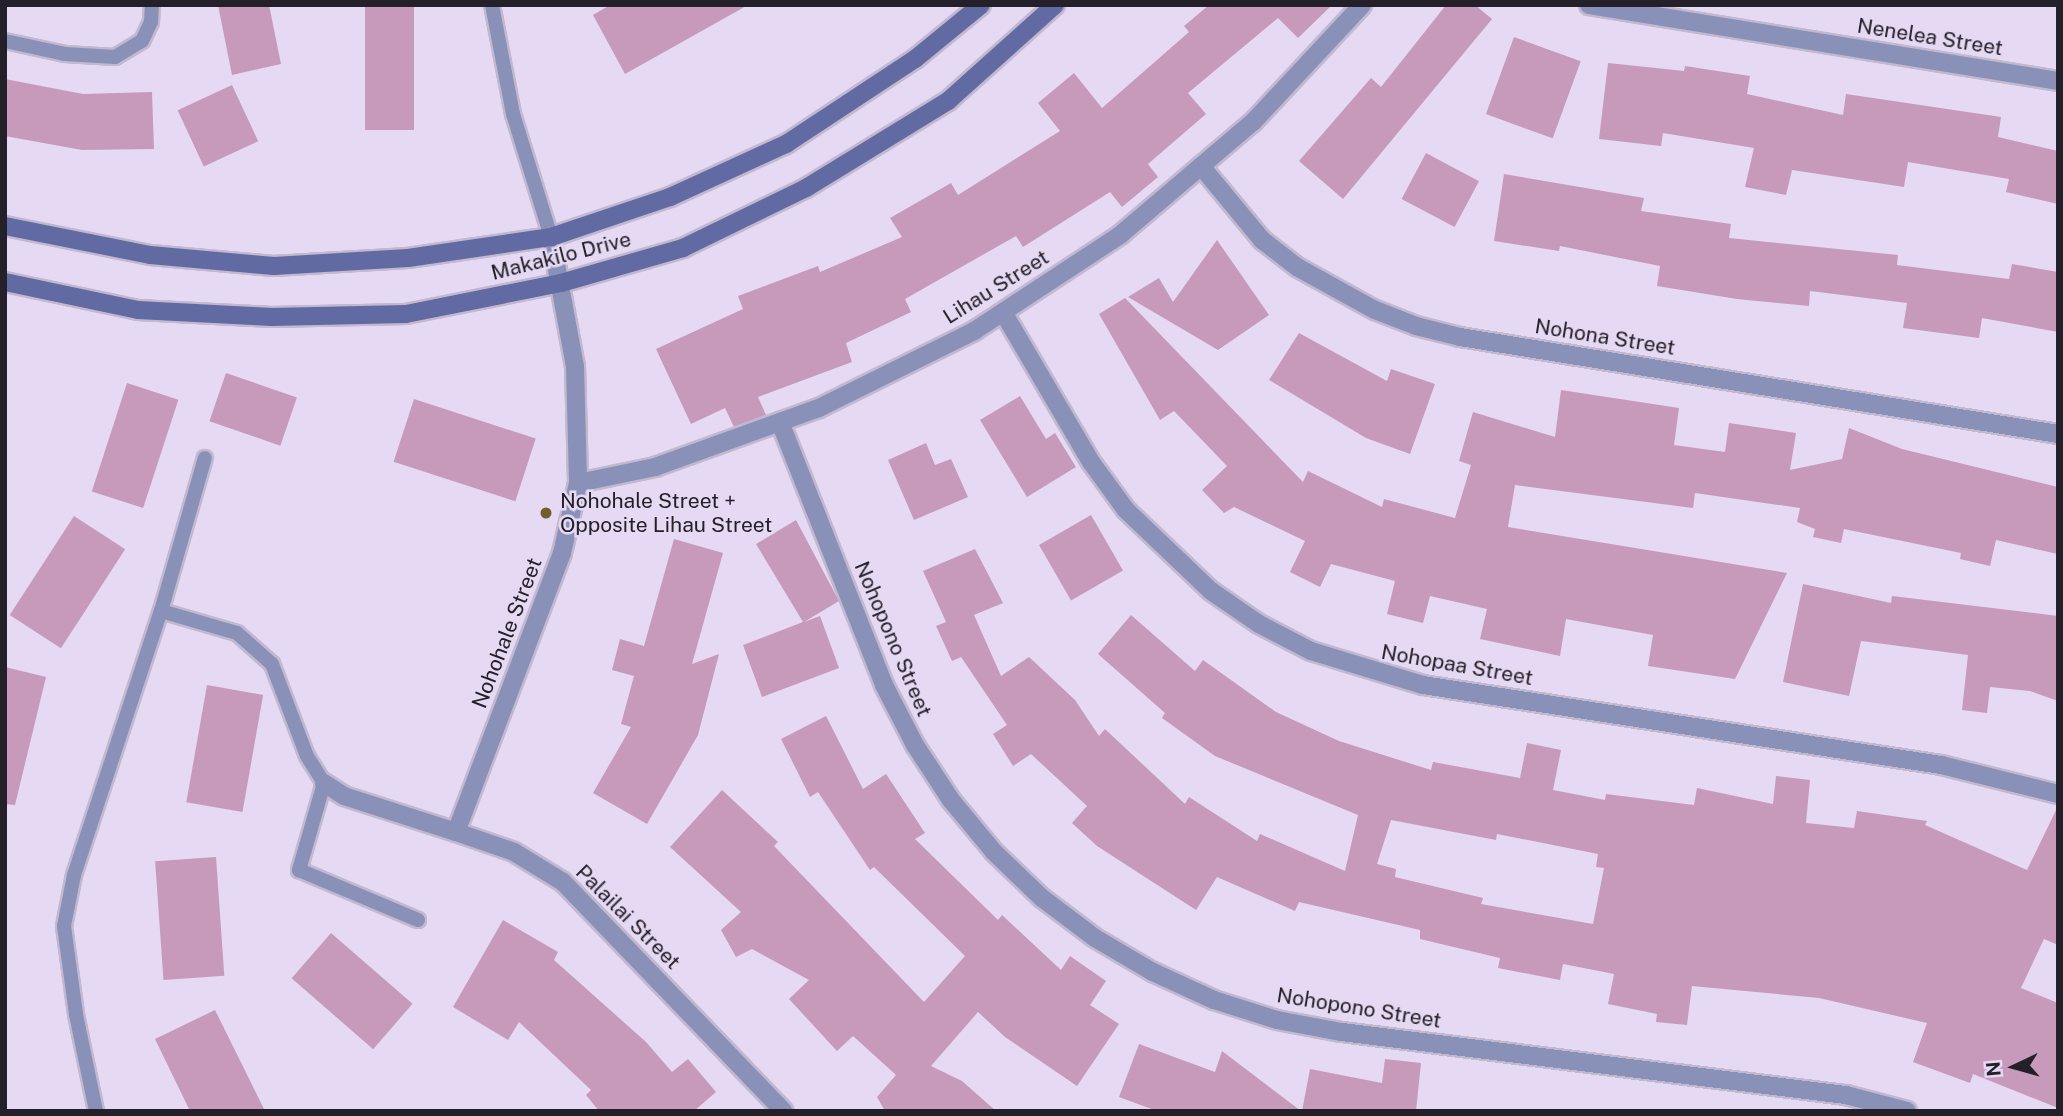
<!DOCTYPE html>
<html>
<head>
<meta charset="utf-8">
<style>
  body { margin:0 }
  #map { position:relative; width:2063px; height:1116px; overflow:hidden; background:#e5d9f3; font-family:"Public Sans",sans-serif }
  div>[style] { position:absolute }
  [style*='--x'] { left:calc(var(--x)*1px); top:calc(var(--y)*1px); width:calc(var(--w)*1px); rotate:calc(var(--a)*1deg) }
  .building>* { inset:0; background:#c79abc; transform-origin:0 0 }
  .roads { filter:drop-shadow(2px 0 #c2b8cf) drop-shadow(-2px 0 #c2b8cf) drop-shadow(0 2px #c2b8cf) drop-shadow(0 -2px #c2b8cf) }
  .service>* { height:14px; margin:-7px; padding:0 7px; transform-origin:7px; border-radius:7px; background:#8a91b8 }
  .minor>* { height:18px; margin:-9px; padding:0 9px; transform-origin:9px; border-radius:9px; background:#8a91b8 }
  .tertiary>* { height:18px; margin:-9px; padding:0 9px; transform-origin:9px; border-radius:9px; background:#8a91b8 }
  .secondary>* { height:18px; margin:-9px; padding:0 9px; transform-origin:9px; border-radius:9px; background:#626aa3 }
  .dots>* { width:19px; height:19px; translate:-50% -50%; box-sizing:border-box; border:4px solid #e5d9f3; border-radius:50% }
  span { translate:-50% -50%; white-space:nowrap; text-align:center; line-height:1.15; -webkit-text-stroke:5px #e5d9f3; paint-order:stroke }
  .street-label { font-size:21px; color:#242029 }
  .poi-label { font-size:21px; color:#242029 }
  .left { translate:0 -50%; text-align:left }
  .frame { position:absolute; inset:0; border:7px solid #242029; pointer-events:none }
  .north { position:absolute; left:1979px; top:1032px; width:70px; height:70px; -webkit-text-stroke:5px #e5d9f3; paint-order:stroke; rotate:265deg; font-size:19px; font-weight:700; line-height:28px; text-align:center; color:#242029 }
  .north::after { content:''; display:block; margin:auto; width:24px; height:32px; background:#242029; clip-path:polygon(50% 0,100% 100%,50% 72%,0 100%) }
</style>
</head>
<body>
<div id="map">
  <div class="building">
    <div style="clip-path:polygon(218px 5px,269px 5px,281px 64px,232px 75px)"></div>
    <div style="left:365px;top:5px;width:49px;height:125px"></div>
    <div style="clip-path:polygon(610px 5px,748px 5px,625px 74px,593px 15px)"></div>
    <div style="clip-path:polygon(1209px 5px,1332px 5px,1298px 38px,1278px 18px,1188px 93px,1206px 114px,1148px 164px,1158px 177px,1122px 207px,1110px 192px,1023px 247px,1016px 236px,905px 299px,911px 312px,846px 343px,852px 362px,758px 397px,766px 415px,734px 427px,725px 408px,691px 424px,656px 349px,743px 309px,738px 296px,818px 266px,820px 272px,902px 237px,890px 218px,951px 183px,958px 195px,1060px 131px,1038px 103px,1074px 73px,1102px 108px,1189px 32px,1184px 26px)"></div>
    <div style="clip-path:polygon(1446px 5px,1475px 5px,1492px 19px,1343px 199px,1299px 161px,1371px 78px,1381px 87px)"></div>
    <div style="left:1514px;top:37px;width:71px;height:82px;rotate:20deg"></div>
    <div style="clip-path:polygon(1608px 63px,1684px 71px,1685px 66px,1750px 76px,1747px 94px,1843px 115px,1846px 94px,2001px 117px,1998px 137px,2058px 151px,2058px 204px,2006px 192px,2009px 179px,1908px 162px,1904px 187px,1792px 170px,1786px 195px,1745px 187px,1754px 148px,1663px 133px,1661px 146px,1599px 139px)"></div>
    <div style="clip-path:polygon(5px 79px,83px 94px,152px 92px,154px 149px,82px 150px,5px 136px)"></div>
    <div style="left:232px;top:85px;width:62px;height:60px;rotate:65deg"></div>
    <div style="left:1426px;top:153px;width:60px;height:52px;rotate:28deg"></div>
    <div style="clip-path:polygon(1504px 174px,1644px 198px,1641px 211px,1731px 224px,1729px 238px,1898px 255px,1897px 265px,2009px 279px,2012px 264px,2058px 272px,2058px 332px,1982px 318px,1979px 338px,1903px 328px,1907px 303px,1810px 291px,1809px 306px,1737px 299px,1657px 286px,1660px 266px,1560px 246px,1559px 251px,1494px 241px)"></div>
    <div style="clip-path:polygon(1217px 240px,1269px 315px,1218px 350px,1128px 297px,1159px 278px,1173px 302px)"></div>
    <div style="clip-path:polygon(1125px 298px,1303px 482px,1308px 471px,1382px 507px,1384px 499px,1455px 518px,1471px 465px,1459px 461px,1473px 412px,1555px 437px,1561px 390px,1679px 408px,1674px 445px,1725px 452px,1729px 423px,1796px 433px,1790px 470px,1842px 459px,1849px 428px,1902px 449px,2058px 487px,2058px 554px,1996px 540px,1990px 566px,1960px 559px,1961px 553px,1844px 529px,1841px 543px,1813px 537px,1815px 529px,1797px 522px,1800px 508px,1695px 493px,1693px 508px,1515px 485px,1508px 527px,1787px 573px,1735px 679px,1648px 666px,1653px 635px,1566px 619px,1560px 656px,1480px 639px,1487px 609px,1430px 596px,1423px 623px,1387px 614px,1395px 581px,1331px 564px,1320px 587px,1290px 572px,1305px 541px,1234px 507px,1224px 513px,1202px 490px,1227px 466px,1174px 411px,1160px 420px,1099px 314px)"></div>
    <div style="clip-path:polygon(1299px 333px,1387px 381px,1391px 369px,1435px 384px,1410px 454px,1366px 438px,1269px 380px)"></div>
    <div style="left:226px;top:373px;width:75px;height:51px;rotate:19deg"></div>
    <div style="left:127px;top:383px;width:54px;height:114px;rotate:18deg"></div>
    <div style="clip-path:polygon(1020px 396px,1046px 439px,1055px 433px,1076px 467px,1027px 497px,980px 420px)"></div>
    <div style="left:414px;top:399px;width:128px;height:66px;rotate:18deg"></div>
    <div style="clip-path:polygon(926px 443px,935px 465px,951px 459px,968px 497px,914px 520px,888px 460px)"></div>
    <div style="left:1091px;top:515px;width:64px;height:60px;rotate:60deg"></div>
    <div style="left:74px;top:516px;width:61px;height:118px;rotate:33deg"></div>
    <div style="clip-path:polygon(796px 520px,839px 601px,804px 622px,820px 616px,839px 668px,762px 697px,743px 645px,803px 622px,756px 544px)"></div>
    <div style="clip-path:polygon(674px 539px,723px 553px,692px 664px,719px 654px,698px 735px,647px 824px,593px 793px,631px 727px,621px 724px,634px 676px,612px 670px,620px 639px,644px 646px)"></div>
    <div style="clip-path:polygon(evenodd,975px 549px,1003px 603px,974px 615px,1001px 676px,1029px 657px,1075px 700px,1099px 736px,1105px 729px,1185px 804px,1189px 797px,1257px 841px,1260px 834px,1345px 871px,1358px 815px,1215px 756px,1162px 718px,1165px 713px,1098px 654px,1131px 615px,1195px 671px,1203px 660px,1276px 712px,1339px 741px,1431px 770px,1433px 762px,1520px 778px,1527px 743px,1561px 750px,1553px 790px,1605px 800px,1606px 794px,1694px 805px,1697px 788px,1773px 804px,1776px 776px,1810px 780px,1806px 823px,1854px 828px,1857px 811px,1927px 821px,1925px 825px,2027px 870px,2058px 806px,2058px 945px,2044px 939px,2021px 988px,2058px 1003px,2058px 1108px,1973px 1074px,1970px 1083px,1913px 1062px,1927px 1023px,1819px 998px,1692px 986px,1687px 1025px,1656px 1022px,1657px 1014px,1608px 1004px,1614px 974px,1563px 964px,1560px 980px,1498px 968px,1500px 958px,1420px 939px,1420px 930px,1299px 902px,1295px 911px,1217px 877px,1196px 910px,1097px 846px,1072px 823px,1087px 806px,1031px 754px,1013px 766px,993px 734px,1007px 725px,961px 657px,952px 661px,936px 626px,946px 622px,923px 571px,975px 549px,1391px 820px,1496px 840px,1497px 834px,1598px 854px,1596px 867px,1604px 868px,1593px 924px,1481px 904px,1483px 898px,1395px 877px,1396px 869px,1377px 864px,1391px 820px)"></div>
    <div style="clip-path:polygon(1803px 584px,1891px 603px,1892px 596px,2058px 616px,2058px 701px,2030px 691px,1990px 687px,1987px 713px,1962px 710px,1968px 655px,1861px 641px,1849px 696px,1783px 682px)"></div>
    <div style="clip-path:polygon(5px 667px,46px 677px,15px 805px,5px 804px)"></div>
    <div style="left:207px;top:685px;width:57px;height:119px;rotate:10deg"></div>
    <div style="clip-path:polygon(826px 716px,863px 789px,886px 774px,925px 833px,915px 839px,998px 920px,1002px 915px,1061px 970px,1070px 956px,1106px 981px,1090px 1005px,1119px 1024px,1077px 1086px,1005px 1037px,978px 1012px,931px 1066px,962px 1081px,996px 1111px,885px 1111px,877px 1097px,896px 1075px,853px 1036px,837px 1051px,789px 999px,809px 980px,752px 949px,736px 957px,721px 930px,741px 912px,670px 847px,722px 790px,778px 842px,774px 846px,924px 1002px,965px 956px,874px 867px,870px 870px,818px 792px,810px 797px,781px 739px)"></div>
    <div style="left:216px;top:857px;width:119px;height:61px;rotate:86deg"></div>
    <div style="clip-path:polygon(503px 920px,558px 952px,554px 960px,646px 1042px,672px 1072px,688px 1059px,716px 1092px,694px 1111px,599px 1111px,586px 1095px,591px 1090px,519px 1022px,508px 1040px,453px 1007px)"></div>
    <div style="left:331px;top:933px;width:108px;height:60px;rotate:41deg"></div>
    <div style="clip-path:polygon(215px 1010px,265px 1111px,190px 1111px,155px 1039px)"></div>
    <div style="clip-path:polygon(1139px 1044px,1215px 1072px,1222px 1051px,1301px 1111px,1157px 1111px,1119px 1097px)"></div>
    <div style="clip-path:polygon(1385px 1059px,1421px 1063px,1416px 1111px,1302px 1111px,1310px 1069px,1382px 1083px)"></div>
  </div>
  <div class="roads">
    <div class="service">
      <div style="--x:492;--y:5;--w:111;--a:79.1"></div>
      <div style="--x:513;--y:114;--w:129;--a:72.8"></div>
      <div style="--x:5;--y:41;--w:61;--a:12.2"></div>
      <div style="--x:65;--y:54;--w:50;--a:3.4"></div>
      <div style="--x:115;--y:57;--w:31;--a:-31"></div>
      <div style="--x:142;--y:41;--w:21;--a:-65"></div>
      <div style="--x:151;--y:22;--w:17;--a:-87"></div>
      <div style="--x:161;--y:611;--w:159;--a:-74"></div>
      <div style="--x:96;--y:1111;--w:99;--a:-101.7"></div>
      <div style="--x:76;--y:1014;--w:89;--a:-97.8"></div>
      <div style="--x:64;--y:926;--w:52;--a:-78.9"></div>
      <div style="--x:74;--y:875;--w:278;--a:-71.8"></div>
      <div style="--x:161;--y:611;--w:79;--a:16.1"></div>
      <div style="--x:237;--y:633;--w:47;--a:41.5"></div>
      <div style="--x:272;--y:664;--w:98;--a:69.2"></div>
      <div style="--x:307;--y:756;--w:32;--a:58"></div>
      <div style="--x:324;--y:783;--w:91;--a:106"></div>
      <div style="--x:299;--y:870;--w:129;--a:22.8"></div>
    </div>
    <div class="minor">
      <div style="--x:1589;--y:5;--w:475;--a:9.2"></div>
      <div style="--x:1201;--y:166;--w:96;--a:50.5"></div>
      <div style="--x:1262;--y:240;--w:44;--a:37.6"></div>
      <div style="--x:1297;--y:267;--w:89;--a:28.9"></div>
      <div style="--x:1375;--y:310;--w:44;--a:21.3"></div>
      <div style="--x:1416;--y:326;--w:45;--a:14"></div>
      <div style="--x:1460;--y:337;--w:606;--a:9.21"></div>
      <div style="--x:1003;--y:312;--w:174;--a:59.6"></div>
      <div style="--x:1091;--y:462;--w:59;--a:53.9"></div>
      <div style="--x:1126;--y:510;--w:117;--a:43.6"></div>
      <div style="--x:1211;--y:591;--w:58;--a:34.5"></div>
      <div style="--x:1259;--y:624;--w:59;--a:27.4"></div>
      <div style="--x:1311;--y:651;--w:117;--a:16.9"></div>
      <div style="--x:1423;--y:685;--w:524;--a:8.78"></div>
      <div style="--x:1941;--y:765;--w:121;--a:13.9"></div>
      <div style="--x:780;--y:422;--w:283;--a:68.4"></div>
      <div style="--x:884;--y:685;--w:68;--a:62.7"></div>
      <div style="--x:915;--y:745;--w:66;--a:56.8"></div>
      <div style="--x:951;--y:800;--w:67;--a:50.4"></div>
      <div style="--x:994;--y:852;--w:66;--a:43.8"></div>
      <div style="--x:1042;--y:898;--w:66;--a:37"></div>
      <div style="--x:1095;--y:938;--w:67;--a:30.4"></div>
      <div style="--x:1153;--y:972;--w:67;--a:24.7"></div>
      <div style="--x:1214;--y:1000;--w:66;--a:17.6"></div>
      <div style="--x:1277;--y:1020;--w:66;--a:10.5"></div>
      <div style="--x:1342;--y:1032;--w:508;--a:7.13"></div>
      <div style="--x:1846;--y:1095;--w:63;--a:14.7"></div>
      <div style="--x:578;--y:483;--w:79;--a:-11.7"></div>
      <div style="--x:655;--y:467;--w:174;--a:-19.8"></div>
      <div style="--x:819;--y:408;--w:173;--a:-26.4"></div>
      <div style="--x:974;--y:331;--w:175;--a:-33.3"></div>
      <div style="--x:1120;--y:235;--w:175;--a:-40.4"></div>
      <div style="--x:1253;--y:122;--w:160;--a:-47"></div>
      <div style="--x:324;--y:783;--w:24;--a:33"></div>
      <div style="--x:344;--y:796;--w:118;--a:17.8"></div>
    </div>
    <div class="tertiary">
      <div style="--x:551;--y:237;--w:131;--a:79.5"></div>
      <div style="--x:575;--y:366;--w:117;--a:88.5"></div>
      <div style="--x:578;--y:483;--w:72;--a:102.9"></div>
      <div style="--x:562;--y:553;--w:298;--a:110.8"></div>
      <div style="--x:456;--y:832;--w:61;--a:19"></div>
      <div style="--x:514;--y:852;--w:57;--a:31.5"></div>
      <div style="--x:563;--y:882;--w:318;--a:46.1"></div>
    </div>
    <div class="secondary">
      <div style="--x:5;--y:226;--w:148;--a:11.3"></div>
      <div style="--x:150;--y:255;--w:124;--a:5.1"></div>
      <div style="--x:274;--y:266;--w:134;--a:-3.4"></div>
      <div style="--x:408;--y:258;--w:145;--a:-8.4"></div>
      <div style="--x:551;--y:237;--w:126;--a:-18.6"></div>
      <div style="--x:670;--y:197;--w:128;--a:-24.6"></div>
      <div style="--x:786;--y:144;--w:154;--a:-33.4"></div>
      <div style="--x:915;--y:59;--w:85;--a:-39.3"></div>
      <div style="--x:5;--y:282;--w:136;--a:11.9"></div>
      <div style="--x:138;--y:310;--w:134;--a:3"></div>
      <div style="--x:272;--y:317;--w:134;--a:-1.3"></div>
      <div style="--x:406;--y:314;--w:158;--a:-11.3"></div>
      <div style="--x:561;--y:283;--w:127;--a:-16"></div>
      <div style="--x:683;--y:248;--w:137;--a:-26"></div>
      <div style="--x:806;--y:188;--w:167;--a:-31.5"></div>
      <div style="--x:948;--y:101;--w:144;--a:-41.9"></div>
    </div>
  </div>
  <div class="dots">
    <div style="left:546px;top:513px;background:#6f5f2d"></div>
  </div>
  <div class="street-label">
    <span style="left:1930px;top:37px;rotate:9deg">Nenelea Street</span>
    <span style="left:561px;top:256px;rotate:-14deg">Makakilo Drive</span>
    <span style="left:996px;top:287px;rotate:-32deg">Lihau Street</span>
    <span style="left:1605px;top:337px;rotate:9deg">Nohona Street</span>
    <span style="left:507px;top:633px;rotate:-69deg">Nohohale Street</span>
    <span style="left:893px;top:639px;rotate:67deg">Nohopono Street</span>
    <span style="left:1457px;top:665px;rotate:10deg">Nohopaa Street</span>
    <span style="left:628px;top:917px;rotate:45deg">Palailai Street</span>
    <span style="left:1359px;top:1008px;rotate:9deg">Nohopono Street</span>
  </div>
  <div class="poi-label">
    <span class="left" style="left:560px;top:513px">Nohohale Street +<br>Opposite Lihau Street</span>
  </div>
  <div class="frame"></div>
  <div class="north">N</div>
</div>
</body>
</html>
